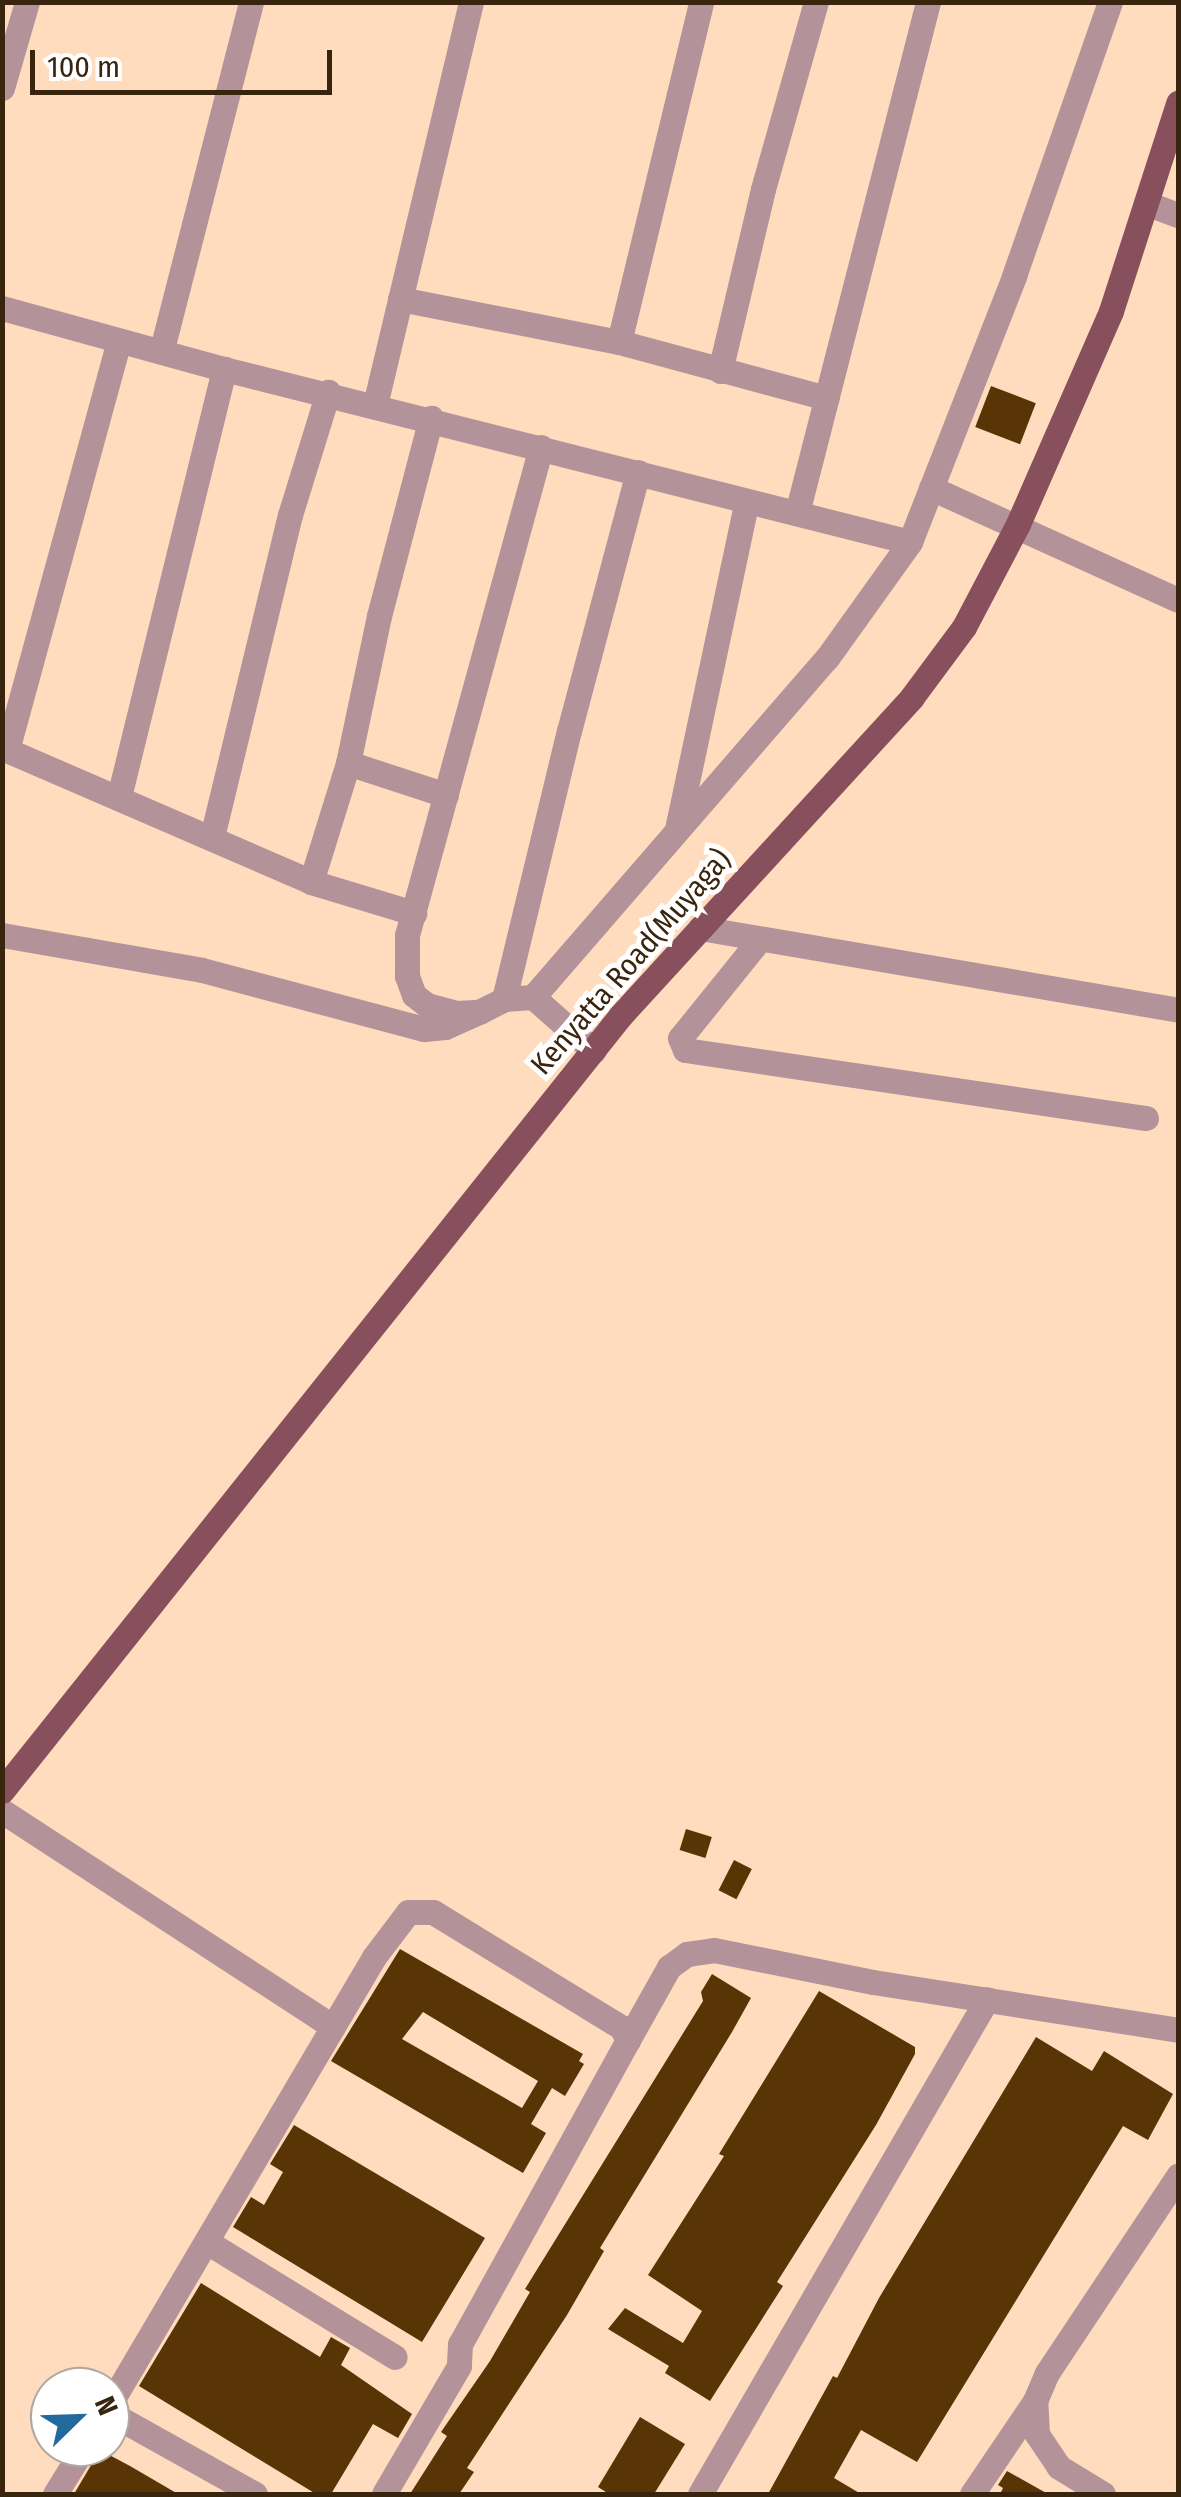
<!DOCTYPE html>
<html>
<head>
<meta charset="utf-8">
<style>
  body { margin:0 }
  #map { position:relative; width:1181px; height:2497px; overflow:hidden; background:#fedcbd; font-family:"Fira Sans Condensed",sans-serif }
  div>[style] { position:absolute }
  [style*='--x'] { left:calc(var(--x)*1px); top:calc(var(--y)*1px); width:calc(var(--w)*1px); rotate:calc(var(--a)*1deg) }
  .building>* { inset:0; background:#593405; transform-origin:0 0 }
  .minor>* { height:25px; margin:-12.5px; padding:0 12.5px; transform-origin:12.5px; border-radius:12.5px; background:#b49299 }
  .major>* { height:25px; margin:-12.5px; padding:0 12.5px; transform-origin:12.5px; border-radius:12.5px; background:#884f5d }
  span { translate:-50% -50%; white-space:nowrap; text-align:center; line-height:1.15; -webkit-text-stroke:10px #fff; paint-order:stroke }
  .street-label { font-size:30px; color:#39240e }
  .frame { position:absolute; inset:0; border:5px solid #39240e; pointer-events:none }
  .north { position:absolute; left:30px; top:2367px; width:100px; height:100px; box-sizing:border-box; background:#fff; border:2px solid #b0a79f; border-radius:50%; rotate:67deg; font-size:28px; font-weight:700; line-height:40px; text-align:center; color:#39240e }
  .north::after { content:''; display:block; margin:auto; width:35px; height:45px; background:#226a9e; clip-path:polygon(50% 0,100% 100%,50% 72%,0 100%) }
  .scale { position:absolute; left:30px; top:50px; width:302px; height:45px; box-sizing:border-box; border:5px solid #39240e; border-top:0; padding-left:12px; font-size:30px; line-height:35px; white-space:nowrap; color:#39240e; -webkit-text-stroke:8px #fff; paint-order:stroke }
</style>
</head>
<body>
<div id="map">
  <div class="building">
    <div style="left:991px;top:386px;width:48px;height:44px;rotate:21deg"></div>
    <div style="left:686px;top:1829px;width:27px;height:22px;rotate:17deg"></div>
    <div style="left:734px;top:1860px;width:20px;height:34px;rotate:27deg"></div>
    <div style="clip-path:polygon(evenodd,400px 1949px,583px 2054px,579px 2061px,584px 2064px,565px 2096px,552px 2088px,531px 2124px,546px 2133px,523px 2173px,331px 2061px,400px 1949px,423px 2012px,538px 2081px,522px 2108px,402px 2039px,423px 2012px)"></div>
    <div style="clip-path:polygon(712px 1974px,751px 1998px,732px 2032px,600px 2248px,604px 2251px,567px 2315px,467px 2468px,474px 2472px,459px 2494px,410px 2494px,447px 2436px,441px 2432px,490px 2361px,530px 2292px,525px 2289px,703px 2001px,701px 1992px)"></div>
    <div style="clip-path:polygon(819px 1991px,915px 2047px,915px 2054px,876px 2125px,777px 2282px,783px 2286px,710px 2401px,665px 2373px,669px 2366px,608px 2329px,625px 2308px,683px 2343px,702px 2311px,648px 2275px,724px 2156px,719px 2154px)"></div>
    <div style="clip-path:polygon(1036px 2037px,1092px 2071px,1104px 2051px,1173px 2094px,1148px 2140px,1123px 2126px,917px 2462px,861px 2430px,834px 2478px,861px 2494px,768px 2494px,833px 2376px,837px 2378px,879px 2298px)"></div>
    <div style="clip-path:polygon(294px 2125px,485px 2238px,422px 2342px,233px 2227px,251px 2197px,264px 2205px,283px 2172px,270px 2164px)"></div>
    <div style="clip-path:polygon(201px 2283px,320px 2357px,331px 2337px,350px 2348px,341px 2365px,412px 2414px,398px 2438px,373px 2424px,331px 2494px,316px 2494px,139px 2386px)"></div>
    <div style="clip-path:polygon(640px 2417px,685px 2444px,654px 2494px,609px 2494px,598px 2487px)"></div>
    <div style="clip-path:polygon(100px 2450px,130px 2466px,178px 2494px,74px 2494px)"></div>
    <div style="clip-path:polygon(1007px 2471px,1048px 2494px,1000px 2494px,1003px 2488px,998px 2485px)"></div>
  </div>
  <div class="minor">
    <div style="--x:2;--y:88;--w:90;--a:-73.8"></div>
    <div style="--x:1146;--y:203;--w:34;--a:21"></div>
    <div style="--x:400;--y:299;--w:223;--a:11.1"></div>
    <div style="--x:619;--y:342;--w:215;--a:15.1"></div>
    <div style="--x:2;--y:308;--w:230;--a:15.4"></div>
    <div style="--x:224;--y:369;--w:707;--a:14.15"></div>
    <div style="--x:619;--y:342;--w:350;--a:-76.4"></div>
    <div style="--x:162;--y:349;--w:358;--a:-75.6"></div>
    <div style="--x:720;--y:371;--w:187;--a:-76.7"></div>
    <div style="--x:763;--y:189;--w:194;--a:-74.2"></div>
    <div style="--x:375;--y:405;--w:414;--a:-76.6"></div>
    <div style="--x:541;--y:447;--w:506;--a:105.35"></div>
    <div style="--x:407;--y:935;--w:41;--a:90"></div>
    <div style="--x:407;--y:976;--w:20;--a:70"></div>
    <div style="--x:414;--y:995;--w:16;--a:38"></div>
    <div style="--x:427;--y:1005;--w:31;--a:15"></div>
    <div style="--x:457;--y:1013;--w:22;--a:-3"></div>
    <div style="--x:479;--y:1012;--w:28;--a:-27"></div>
    <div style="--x:504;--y:999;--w:29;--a:-4"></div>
    <div style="--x:533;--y:997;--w:449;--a:-49.1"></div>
    <div style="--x:827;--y:658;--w:143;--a:-54.4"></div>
    <div style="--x:910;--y:542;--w:286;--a:-68.6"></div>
    <div style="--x:1014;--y:276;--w:290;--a:-70.7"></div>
    <div style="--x:931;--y:488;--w:271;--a:24.4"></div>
    <div style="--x:797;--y:513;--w:528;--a:-75.62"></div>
    <div style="--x:2;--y:748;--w:337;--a:23.4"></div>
    <div style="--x:311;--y:882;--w:108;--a:16.8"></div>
    <div style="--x:7;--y:750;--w:424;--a:-74.7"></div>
    <div style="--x:348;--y:763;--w:103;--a:18.1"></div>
    <div style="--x:119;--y:797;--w:441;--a:-76.2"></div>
    <div style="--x:677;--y:829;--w:335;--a:-78"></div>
    <div style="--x:212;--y:837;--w:331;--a:-76.4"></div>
    <div style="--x:290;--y:515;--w:129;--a:-72.8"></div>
    <div style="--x:311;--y:882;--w:125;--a:-72.7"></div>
    <div style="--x:348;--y:763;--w:150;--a:-78.1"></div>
    <div style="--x:379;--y:616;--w:205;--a:-75.3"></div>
    <div style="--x:700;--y:928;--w:485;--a:9.7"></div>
    <div style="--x:2;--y:935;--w:203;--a:9.9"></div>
    <div style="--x:202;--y:970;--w:230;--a:14.9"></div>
    <div style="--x:424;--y:1029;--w:21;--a:-5"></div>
    <div style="--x:445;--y:1027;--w:32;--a:-24"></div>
    <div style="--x:760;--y:939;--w:127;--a:128.9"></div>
    <div style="--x:680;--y:1038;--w:13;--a:67"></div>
    <div style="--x:685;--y:1050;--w:466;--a:8.4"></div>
    <div style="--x:533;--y:997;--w:81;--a:41.5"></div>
    <div style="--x:504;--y:999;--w:276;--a:-76.4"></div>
    <div style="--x:569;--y:731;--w:268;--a:-75.1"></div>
    <div style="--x:2;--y:1811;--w:395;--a:33.1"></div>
    <div style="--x:628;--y:2040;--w:84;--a:-60.7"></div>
    <div style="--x:669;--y:1967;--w:22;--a:-36"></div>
    <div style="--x:687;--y:1954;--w:27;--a:-8"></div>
    <div style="--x:714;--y:1950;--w:162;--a:11.4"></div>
    <div style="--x:873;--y:1982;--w:309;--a:8.9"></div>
    <div style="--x:207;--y:2242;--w:220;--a:31.5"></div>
    <div style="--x:110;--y:2404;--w:519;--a:-59.43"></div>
    <div style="--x:374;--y:1957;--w:56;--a:-52.9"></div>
    <div style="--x:408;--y:1912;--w:25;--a:0"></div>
    <div style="--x:433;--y:1912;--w:220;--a:31.5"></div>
    <div style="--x:621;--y:2027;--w:15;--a:62"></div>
    <div style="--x:628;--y:2040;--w:347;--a:118.9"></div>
    <div style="--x:460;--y:2344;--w:22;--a:93"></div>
    <div style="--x:459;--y:2366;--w:148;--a:120.4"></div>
    <div style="--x:110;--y:2413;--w:166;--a:29.2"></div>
    <div style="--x:55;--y:2494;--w:55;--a:-58.3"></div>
    <div style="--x:700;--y:2494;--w:572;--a:-59.89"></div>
    <div style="--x:972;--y:2494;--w:112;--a:-55.9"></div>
    <div style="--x:1103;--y:2494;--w:52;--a:-148.5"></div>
    <div style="--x:1059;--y:2467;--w:40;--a:-124"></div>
    <div style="--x:1037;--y:2434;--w:33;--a:-93"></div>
    <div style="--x:1035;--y:2401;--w:30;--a:-67"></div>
    <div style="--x:1047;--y:2373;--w:237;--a:-56.4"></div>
  </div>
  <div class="major">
    <div style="--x:2;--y:1791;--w:993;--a:-51.42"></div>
    <div style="--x:621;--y:1015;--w:431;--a:-47.5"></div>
    <div style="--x:912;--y:697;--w:87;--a:-53.4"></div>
    <div style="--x:964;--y:627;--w:116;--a:-62.3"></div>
    <div style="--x:1018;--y:524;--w:232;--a:-66.4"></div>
    <div style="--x:1111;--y:311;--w:219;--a:-72.1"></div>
  </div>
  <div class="street-label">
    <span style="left:631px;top:962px;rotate:-49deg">Kenyatta Road(Muyaga)</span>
  </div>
  <div class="frame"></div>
  <div class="north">N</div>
  <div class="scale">100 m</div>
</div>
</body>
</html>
